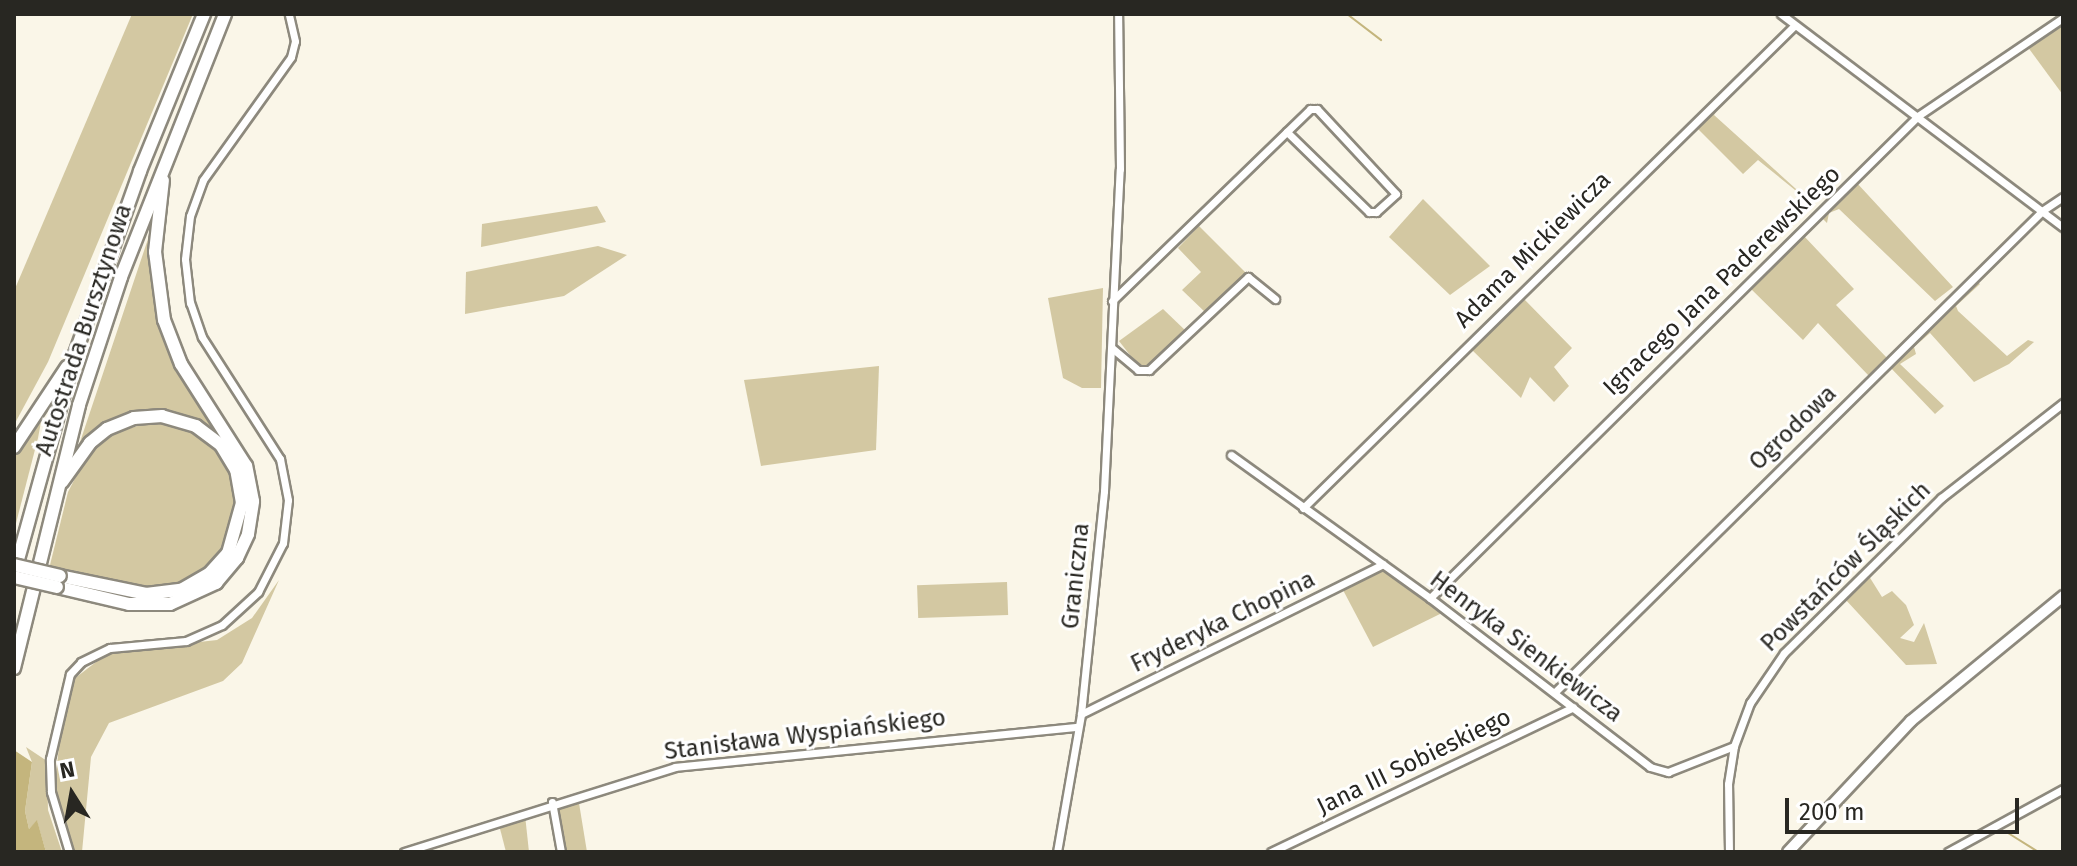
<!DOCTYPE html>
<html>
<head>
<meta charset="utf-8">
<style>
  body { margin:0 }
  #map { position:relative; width:2077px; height:866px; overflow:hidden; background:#faf6e8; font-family:"Fira Sans",sans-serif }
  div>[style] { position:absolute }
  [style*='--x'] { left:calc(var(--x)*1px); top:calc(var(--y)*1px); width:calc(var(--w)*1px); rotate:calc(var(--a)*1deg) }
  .green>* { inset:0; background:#d3c8a2; transform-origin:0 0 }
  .water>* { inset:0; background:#c4b57d }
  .stream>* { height:2px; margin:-1px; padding:0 1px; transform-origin:1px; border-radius:1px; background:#c4b57d }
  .roads { filter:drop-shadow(2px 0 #8d897d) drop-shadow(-2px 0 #8d897d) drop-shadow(0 2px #8d897d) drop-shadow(0 -2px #8d897d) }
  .minor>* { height:7px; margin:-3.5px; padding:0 3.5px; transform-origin:3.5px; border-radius:3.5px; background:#fff }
  .secondary>* { height:10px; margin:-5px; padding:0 5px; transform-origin:5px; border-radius:5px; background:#fff }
  .motorway>* { height:12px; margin:-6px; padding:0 6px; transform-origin:6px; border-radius:6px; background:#fff }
  .bridges { filter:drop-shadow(2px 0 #8d897d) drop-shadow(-2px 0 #8d897d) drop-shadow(0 2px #8d897d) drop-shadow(0 -2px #8d897d) }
  .motorway-bridge>* { height:12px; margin:-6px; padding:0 6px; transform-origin:6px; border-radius:6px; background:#fff }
  span { translate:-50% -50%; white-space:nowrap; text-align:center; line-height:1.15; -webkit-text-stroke:6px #fff; paint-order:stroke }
  .street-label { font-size:24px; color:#282722 }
  .frame { position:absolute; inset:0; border:16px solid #282722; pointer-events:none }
  .north { position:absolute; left:32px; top:754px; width:80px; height:80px; -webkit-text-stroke:6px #fff; paint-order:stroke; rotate:349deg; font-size:22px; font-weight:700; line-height:32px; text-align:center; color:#282722 }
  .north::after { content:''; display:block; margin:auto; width:28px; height:36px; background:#282722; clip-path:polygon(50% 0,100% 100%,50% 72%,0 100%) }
  .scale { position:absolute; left:1785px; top:798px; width:234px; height:36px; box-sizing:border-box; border:4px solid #282722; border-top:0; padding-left:10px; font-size:24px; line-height:28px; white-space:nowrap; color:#282722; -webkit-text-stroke:6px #fff; paint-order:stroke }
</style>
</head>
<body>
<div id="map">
  <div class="green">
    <div style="clip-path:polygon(132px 14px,193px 14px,48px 362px,14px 425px,14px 291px)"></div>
    <div style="clip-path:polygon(2063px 22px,2063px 95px,2027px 46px)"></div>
    <div style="clip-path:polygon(1730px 90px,1714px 115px,1816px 207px,1758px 160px,1743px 174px,1694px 125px)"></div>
    <div style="clip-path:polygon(1856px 182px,1953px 287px,1935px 301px,1839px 209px,1829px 213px,1827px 223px,1821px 217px)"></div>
    <div style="clip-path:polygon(1423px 199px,1490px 266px,1450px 295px,1389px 237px)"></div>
    <div style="clip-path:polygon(597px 206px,606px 222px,481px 247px,482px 224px)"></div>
    <div style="clip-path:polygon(153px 224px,151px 282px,168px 346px,236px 456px,247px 482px,249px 505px,239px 548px,224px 569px,198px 590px,171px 599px,148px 601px,60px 584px,147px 598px,193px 589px,231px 556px,242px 534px,247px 501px,229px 448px,211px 429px,183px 415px,145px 411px,124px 416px,78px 448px)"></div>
    <div style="clip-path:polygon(1199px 226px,1247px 274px,1206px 313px,1182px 290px,1201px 272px,1178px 248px)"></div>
    <div style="clip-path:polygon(1803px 235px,1854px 289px,1836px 305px,1888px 359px,1869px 376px,1818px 323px,1803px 340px,1749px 287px)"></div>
    <div style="clip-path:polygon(598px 246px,627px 255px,564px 296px,465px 314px,466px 272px)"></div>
    <div style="clip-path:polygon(1977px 281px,1980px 284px,1956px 306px,1958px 311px,2007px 356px,2028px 340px,2034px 342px,2009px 364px,1974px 382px,1930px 333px,1914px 347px,1916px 354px,1900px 364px,1944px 406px,1935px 414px,1889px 366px)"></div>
    <div style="clip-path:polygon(1103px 288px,1101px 388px,1082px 388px,1063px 378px,1048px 298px)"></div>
    <div style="clip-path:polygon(1522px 297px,1572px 348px,1554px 367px,1569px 386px,1554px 402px,1530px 377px,1521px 398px,1470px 348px)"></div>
    <div style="clip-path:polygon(1163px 309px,1187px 332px,1155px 363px,1140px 368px,1119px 341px)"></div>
    <div style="clip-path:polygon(879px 366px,876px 450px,761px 466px,744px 380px)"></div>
    <div style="clip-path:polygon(157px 420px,191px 428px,217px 448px,231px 470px,237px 493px,231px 539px,211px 567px,176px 586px,145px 589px,49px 569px,68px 492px,87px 455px,111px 434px)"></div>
    <div style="clip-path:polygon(41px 422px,38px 438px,14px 531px,14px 454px)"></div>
    <div style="clip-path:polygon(1384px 570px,1442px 613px,1373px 647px,1343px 590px)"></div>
    <div style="clip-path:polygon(1867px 573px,1882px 597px,1892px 591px,1906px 605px,1914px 625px,1900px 638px,1914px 642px,1924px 623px,1937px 664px,1906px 665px,1845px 599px)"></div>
    <div style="clip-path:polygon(279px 580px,242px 663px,223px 681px,109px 723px,91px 757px,82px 852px,74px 852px,54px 793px,63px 709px,74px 679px,109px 652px,217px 640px,252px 618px)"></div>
    <div style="left:1007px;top:582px;width:33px;height:90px;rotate:88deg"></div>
    <div style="clip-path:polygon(26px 747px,47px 761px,48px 810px,62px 852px,46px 852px,37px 821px,29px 829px,25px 811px,32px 762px)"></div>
    <div style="clip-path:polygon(578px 797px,587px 852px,564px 852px,555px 803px)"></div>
    <div style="clip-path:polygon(525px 815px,529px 852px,506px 852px,498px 821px)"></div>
  </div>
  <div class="water">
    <div style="clip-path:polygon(14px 750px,32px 762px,25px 811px,29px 829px,37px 820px,46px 852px,14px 852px)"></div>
  </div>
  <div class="stream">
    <div style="--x:1347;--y:14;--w:43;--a:37.4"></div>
    <div style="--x:2008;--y:833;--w:36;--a:32"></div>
  </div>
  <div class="roads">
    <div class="minor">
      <div style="--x:1781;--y:14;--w:353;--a:37.1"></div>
      <div style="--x:1112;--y:301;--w:276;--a:-44.1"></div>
      <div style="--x:1310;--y:109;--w:7;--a:0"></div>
      <div style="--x:1317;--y:109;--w:116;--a:47.1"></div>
      <div style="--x:1396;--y:194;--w:27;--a:138"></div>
      <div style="--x:1376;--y:212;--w:7;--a:180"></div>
      <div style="--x:1369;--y:212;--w:115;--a:-135.7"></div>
      <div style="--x:1112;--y:348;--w:34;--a:40"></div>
      <div style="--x:1138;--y:370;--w:11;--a:0"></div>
      <div style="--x:1149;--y:370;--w:136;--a:-43.2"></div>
      <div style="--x:1248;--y:277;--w:35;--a:39"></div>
      <div style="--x:1231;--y:455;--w:245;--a:35.7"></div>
      <div style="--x:1430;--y:598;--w:277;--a:37.5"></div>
      <div style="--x:1650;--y:767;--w:19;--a:16"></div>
      <div style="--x:1668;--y:772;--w:71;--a:-21.5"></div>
      <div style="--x:1303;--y:508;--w:689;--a:-44.47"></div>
      <div style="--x:1430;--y:598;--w:686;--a:-44.65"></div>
      <div style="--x:1918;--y:116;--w:175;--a:-34.1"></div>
      <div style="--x:1555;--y:692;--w:684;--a:-44.64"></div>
      <div style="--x:2042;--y:211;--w:25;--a:-34"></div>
      <div style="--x:1081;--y:714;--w:337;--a:-26.4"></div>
      <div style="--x:552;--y:802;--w:51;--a:79.8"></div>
      <div style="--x:69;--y:852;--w:63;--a:-106.7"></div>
      <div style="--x:51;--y:792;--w:33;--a:-92"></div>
      <div style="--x:50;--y:759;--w:87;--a:-76.8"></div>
      <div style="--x:70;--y:674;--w:16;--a:-47"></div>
      <div style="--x:81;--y:662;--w:32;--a:-26"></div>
      <div style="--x:110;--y:648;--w:76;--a:-5.3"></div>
      <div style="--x:186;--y:641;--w:39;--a:-24"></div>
      <div style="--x:222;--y:625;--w:49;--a:-42.5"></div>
      <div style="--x:258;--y:592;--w:55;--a:-63"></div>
      <div style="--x:283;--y:543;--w:43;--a:-83.4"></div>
      <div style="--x:288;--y:500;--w:42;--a:-101"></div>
      <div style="--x:280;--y:459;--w:145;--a:-122.6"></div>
      <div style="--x:202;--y:337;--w:36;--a:-109"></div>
      <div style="--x:190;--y:303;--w:44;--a:-96.5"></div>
      <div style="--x:185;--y:259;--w:43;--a:-83.4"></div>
      <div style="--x:190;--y:216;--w:38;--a:-70"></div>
      <div style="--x:203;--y:180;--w:151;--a:-54.4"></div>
      <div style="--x:291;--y:57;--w:16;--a:-76"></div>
      <div style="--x:295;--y:41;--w:28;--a:-103"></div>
      <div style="--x:404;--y:852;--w:284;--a:-17.4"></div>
      <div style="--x:675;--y:767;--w:404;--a:-5.7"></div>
      <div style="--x:1057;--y:852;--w:140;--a:-80.1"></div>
      <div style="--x:1081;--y:714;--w:224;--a:-84.1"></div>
      <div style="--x:1104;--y:491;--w:322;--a:-87.2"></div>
      <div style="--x:1120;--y:169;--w:155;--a:-90.7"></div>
      <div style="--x:1271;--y:852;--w:335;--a:-25.6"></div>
      <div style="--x:1729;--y:852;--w:68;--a:-90.8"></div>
      <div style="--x:1728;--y:784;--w:38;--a:-81"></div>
      <div style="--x:1734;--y:746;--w:46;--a:-69.6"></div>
      <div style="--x:1750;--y:703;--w:60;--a:-55.8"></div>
      <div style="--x:1784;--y:653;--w:221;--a:-44.6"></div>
      <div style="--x:1941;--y:498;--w:155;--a:-37.9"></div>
      <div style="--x:1948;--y:852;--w:131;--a:-28.7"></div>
    </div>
    <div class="secondary">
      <div style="--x:1788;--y:852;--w:180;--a:-46.8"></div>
      <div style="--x:1911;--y:721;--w:197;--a:-39.4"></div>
    </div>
    <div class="motorway">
      <div style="--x:14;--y:447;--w:96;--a:-56.5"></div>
      <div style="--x:14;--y:574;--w:228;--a:-74.5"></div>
      <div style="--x:75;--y:354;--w:194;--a:-70.4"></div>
      <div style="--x:140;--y:171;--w:170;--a:-67.8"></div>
      <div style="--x:60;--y:576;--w:88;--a:11.8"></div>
      <div style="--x:146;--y:594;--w:35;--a:-7"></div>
      <div style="--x:181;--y:590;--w:32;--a:-30"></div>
      <div style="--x:209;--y:574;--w:28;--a:-48"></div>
      <div style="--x:228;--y:553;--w:52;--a:-74.4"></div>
      <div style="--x:242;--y:503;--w:34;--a:-100"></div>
      <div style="--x:236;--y:470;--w:29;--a:-121"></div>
      <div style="--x:221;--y:445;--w:31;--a:-143"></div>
      <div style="--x:196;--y:426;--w:35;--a:-164"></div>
      <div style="--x:162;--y:416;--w:28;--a:176"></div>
      <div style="--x:134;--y:418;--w:29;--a:158"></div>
      <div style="--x:107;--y:429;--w:22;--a:141"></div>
      <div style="--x:90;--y:443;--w:48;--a:125.7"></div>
      <div style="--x:57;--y:587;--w:74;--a:13.3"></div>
      <div style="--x:129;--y:604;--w:41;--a:0"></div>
      <div style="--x:170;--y:604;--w:51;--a:-24.5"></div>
      <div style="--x:216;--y:583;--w:33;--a:-50"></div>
      <div style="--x:237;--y:558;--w:26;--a:-65"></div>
      <div style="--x:248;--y:534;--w:33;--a:-81"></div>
      <div style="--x:253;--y:501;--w:36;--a:-101"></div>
      <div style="--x:246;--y:466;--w:121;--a:-122.5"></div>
      <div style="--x:181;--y:364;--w:47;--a:-111.1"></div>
      <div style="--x:164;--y:320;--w:69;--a:-97.5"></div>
      <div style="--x:155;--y:252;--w:72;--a:-83.7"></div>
      <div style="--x:14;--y:668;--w:271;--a:-76.1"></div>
      <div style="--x:79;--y:405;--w:135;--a:-71.8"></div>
      <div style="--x:121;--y:277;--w:283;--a:-68.4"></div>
    </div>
  </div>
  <div class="bridges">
    <div class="motorway-bridge">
      <div style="--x:14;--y:565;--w:47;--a:13.4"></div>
      <div style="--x:14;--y:577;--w:44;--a:13.1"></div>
    </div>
  </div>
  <div class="street-label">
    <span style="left:1533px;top:250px;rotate:-45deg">Adama Mickiewicza</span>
    <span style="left:1722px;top:281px;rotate:-44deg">Ignacego Jana Paderewskiego</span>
    <span style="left:84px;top:330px;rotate:-72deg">Autostrada Bursztynowa</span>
    <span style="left:1793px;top:428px;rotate:-44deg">Ogrodowa</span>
    <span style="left:1846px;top:567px;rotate:-45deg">Powstańców Śląskich</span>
    <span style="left:1076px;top:576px;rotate:-84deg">Graniczna</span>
    <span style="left:1223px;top:622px;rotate:-26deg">Fryderyka Chopina</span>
    <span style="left:1526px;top:647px;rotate:37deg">Henryka Sienkiewicza</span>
    <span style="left:805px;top:735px;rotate:-7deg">Stanisława Wyspiańskiego</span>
    <span style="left:1414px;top:762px;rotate:-26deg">Jana III Sobieskiego</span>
  </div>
  <div class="frame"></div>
  <div class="north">N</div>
  <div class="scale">200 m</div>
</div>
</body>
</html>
